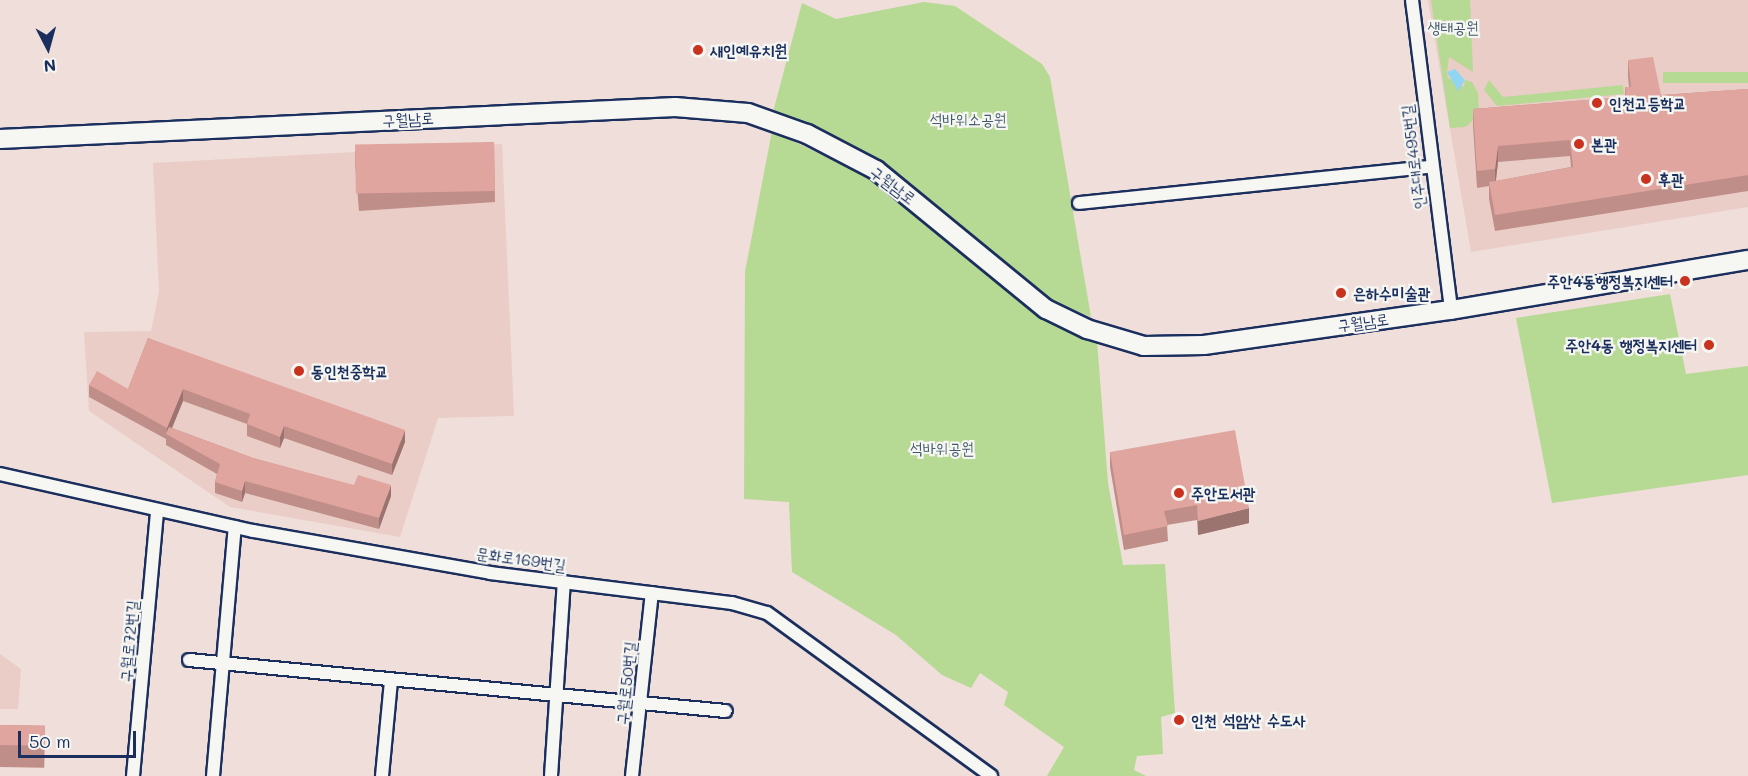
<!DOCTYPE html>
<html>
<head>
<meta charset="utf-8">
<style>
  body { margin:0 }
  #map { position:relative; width:1748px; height:776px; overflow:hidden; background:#efded9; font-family:Mali,"Poor Story",sans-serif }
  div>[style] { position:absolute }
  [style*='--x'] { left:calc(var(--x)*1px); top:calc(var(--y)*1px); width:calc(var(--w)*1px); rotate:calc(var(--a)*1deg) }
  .built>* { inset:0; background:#eacdc7 }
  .green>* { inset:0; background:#b6d993; transform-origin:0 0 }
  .water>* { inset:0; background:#90d5f2 }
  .roads { filter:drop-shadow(2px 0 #1b2f5e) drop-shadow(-2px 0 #1b2f5e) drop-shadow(0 2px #1b2f5e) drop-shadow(0 -2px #1b2f5e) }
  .street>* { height:12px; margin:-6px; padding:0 6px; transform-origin:6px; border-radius:6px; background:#f6f6f2 }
  .secondary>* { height:18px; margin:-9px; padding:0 9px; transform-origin:9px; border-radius:9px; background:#f6f6f2 }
  .wall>* { inset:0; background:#c08e88; transform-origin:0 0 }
  .shaded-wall>* { inset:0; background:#9c746f }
  .building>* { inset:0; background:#dfa59e; transform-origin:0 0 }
  .dots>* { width:16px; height:16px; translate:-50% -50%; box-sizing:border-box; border:3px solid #f6f6f2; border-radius:50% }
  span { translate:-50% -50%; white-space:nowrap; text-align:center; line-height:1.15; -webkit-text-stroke:4.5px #f6f6f2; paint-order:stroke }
  .park-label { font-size:16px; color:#425a6b }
  .poi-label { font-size:16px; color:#1b2f5e; font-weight:700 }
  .left { translate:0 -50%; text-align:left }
  .right { translate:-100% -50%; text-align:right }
  .street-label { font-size:16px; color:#1b2f5e }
  .north { position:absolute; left:18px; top:18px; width:60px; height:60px; -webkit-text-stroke:4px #f6f6f2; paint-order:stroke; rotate:174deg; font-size:16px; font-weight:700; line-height:24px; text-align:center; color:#1b2f5e }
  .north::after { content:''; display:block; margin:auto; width:21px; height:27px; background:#1b2f5e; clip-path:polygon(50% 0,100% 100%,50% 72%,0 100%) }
  .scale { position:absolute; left:18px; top:731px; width:118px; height:27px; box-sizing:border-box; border:3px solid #1b2f5e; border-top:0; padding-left:8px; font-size:18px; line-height:21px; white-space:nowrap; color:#1b2f5e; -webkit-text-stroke:4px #f6f6f2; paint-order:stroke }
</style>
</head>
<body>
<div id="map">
  <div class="built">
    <div style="clip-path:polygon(1428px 0,1748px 0,1748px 207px,1471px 252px)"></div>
    <div style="clip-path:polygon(502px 144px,514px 416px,438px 418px,400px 537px,230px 507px,89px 411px,84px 332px,151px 331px,159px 291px,153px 163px)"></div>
    <div style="clip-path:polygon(0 654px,21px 669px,18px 709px,0 709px)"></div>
  </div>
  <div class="green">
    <div style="clip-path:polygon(1431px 0,1470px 0,1473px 72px,1449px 57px,1447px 72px,1448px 78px,1464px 87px,1465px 80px,1472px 82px,1478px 93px,1479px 114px,1466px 127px,1450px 128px)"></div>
    <div style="clip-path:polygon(924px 2px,955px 6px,1042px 64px,1050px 77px,1091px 317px,1051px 300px,869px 155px,773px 112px,802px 3px,836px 19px)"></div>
    <div style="left:1748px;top:72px;width:11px;height:85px;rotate:90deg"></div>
    <div style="clip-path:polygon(1489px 80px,1503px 97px,1623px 85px,1624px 94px,1497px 106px,1484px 90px)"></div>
    <div style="clip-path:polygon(772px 131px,876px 181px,1037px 315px,1097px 341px,1108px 483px,1123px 565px,1165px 564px,1175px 713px,1161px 717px,1163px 754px,1137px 756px,1134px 770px,1146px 776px,1047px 776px,1064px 747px,1004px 705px,1008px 692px,980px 673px,971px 688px,942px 675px,896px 635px,792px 572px,789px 502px,744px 499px,745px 272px)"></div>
    <div style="clip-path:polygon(1670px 294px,1686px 374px,1748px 366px,1748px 475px,1552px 503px,1516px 318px)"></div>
  </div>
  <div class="water">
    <div style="clip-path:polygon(1455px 69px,1465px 80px,1458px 91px,1447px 72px)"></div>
  </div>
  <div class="roads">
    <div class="street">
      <div style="--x:1412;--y:0;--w:312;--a:82.8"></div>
      <div style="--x:1079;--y:203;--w:353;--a:-5.9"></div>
      <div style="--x:0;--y:474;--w:259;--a:12.7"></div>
      <div style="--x:253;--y:531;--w:241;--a:10"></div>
      <div style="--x:490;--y:573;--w:244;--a:7.1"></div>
      <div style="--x:732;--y:603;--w:36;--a:16"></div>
      <div style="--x:767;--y:613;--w:277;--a:36"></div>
      <div style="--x:189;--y:660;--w:539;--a:5.43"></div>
      <div style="--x:133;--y:776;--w:267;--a:-84.8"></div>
      <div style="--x:213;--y:776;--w:250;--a:-85"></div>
      <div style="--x:382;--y:776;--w:95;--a:-84.6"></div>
      <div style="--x:551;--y:776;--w:194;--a:-86.2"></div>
      <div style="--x:632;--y:776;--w:184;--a:-83.8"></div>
    </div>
    <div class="secondary">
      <div style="--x:0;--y:139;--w:676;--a:-2.71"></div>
      <div style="--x:675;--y:107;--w:73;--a:4.7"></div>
      <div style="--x:748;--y:113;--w:63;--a:19.6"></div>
      <div style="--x:807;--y:134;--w:78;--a:27.6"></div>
      <div style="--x:876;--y:170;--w:220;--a:39.3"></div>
      <div style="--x:1046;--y:309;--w:46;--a:26"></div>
      <div style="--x:1087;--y:329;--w:59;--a:16.6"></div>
      <div style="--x:1144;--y:346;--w:60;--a:-1"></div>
      <div style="--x:1204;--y:345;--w:249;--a:-8.1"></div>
      <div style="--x:1451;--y:310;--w:301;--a:-9.6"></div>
    </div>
  </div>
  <div class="wall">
    <div style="clip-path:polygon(evenodd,1628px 60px,1661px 95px,1748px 89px,1748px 191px,1495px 231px,1489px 199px,1489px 186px,1477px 188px,1473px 125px,1473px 109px,1625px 97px,1625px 87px,1629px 87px,1628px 76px,1628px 60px,1570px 156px,1571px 167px,1496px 181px,1498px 162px,1570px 156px)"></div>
    <div style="clip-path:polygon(494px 142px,495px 202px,359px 211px,355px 162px,355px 151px)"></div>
    <div style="clip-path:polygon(148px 338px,405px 442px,392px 475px,284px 438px,280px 448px,247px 436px,247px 424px,183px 401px,172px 428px,253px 458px,391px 496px,379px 529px,245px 493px,242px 502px,215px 493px,215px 482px,217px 474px,166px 445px,166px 439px,89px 397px,89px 385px,128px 389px)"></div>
    <div style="clip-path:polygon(1110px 452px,1249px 523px,1198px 535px,1197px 520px,1167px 525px,1168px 541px,1124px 550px,1110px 467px)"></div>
    <div style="left:0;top:725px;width:45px;height:42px;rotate:1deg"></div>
  </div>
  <div class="shaded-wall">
    <div style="clip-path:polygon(1498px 146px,1498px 162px,1495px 186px,1495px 169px)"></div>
    <div style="clip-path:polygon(183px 389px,183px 401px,169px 435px,167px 434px,167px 428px)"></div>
    <div style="clip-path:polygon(284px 426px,284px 438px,280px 448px,280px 437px)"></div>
    <div style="clip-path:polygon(405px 430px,405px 442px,392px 475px,392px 464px)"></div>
    <div style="clip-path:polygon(245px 481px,245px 493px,242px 502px,242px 491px)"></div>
    <div style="clip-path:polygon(391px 485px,391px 496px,379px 529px,379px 518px)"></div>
    <div style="clip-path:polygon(1249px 508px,1249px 523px,1198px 535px,1198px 521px)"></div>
  </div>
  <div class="building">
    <div style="clip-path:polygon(1653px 57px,1661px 95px,1748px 89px,1748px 175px,1495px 215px,1489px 182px,1573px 167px,1570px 140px,1498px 146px,1495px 169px,1477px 171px,1473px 109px,1626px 97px,1625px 87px,1631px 87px,1628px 60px)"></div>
    <div style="left:494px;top:142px;width:49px;height:139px;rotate:89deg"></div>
    <div style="clip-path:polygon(148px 338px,405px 430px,392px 464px,284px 426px,280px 437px,247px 424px,250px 414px,183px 389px,167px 428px,89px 385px,97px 371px,128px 389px)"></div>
    <div style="clip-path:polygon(169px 427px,253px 458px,354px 485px,358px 475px,391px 485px,379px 518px,245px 481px,242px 491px,215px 482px,220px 464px,166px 434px)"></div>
    <div style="clip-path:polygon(1235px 430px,1249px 508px,1198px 521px,1197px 505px,1164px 511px,1168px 526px,1124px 535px,1110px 452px)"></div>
    <div style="left:0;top:725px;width:45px;height:20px;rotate:1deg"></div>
  </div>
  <div class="dots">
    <div style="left:698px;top:50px;background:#c8321e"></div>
    <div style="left:1597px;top:103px;background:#c8321e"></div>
    <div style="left:1579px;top:144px;background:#c8321e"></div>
    <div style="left:1646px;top:179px;background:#c8321e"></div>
    <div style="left:1685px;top:281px;background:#c8321e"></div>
    <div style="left:1341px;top:293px;background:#c8321e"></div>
    <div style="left:1709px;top:345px;background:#c8321e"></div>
    <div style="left:299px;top:371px;background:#c8321e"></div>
    <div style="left:1179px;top:493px;background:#c8321e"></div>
    <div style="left:1179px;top:720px;background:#c8321e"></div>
  </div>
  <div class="park-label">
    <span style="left:1453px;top:27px">생태공원</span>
    <span style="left:968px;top:119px">석바위소공원</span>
    <span style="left:942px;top:448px">석바위공원</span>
  </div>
  <div class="poi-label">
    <span class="left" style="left:710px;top:50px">새인예유치원</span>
    <span class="left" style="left:1609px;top:103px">인천고등학교</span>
    <span class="left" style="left:1591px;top:144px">본관</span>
    <span class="left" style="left:1658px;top:179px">후관</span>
    <span class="right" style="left:1673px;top:281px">주안4동행정복지센터</span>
    <span class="left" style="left:1353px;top:293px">은하수미술관</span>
    <span class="right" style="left:1697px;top:345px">주안4동 행정복지센터</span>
    <span class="left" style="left:311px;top:371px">동인천중학교</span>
    <span class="left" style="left:1191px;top:493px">주안도서관</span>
    <span class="left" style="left:1191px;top:720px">인천 석암산 수도사</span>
  </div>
  <div class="street-label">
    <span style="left:408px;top:119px;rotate:-3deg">구월남로</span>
    <span style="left:1413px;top:157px;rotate:-97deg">인주대로495번길</span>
    <span style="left:893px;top:185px;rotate:37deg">구월남로</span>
    <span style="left:1363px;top:322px;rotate:-8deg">구월남로</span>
    <span style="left:521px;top:559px;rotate:8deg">문화로169번길</span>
    <span style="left:129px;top:641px;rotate:-85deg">구월로72번길</span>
    <span style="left:626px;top:683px;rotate:-84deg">구월로50번길</span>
  </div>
  <div class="north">N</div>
  <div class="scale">50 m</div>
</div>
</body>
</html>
